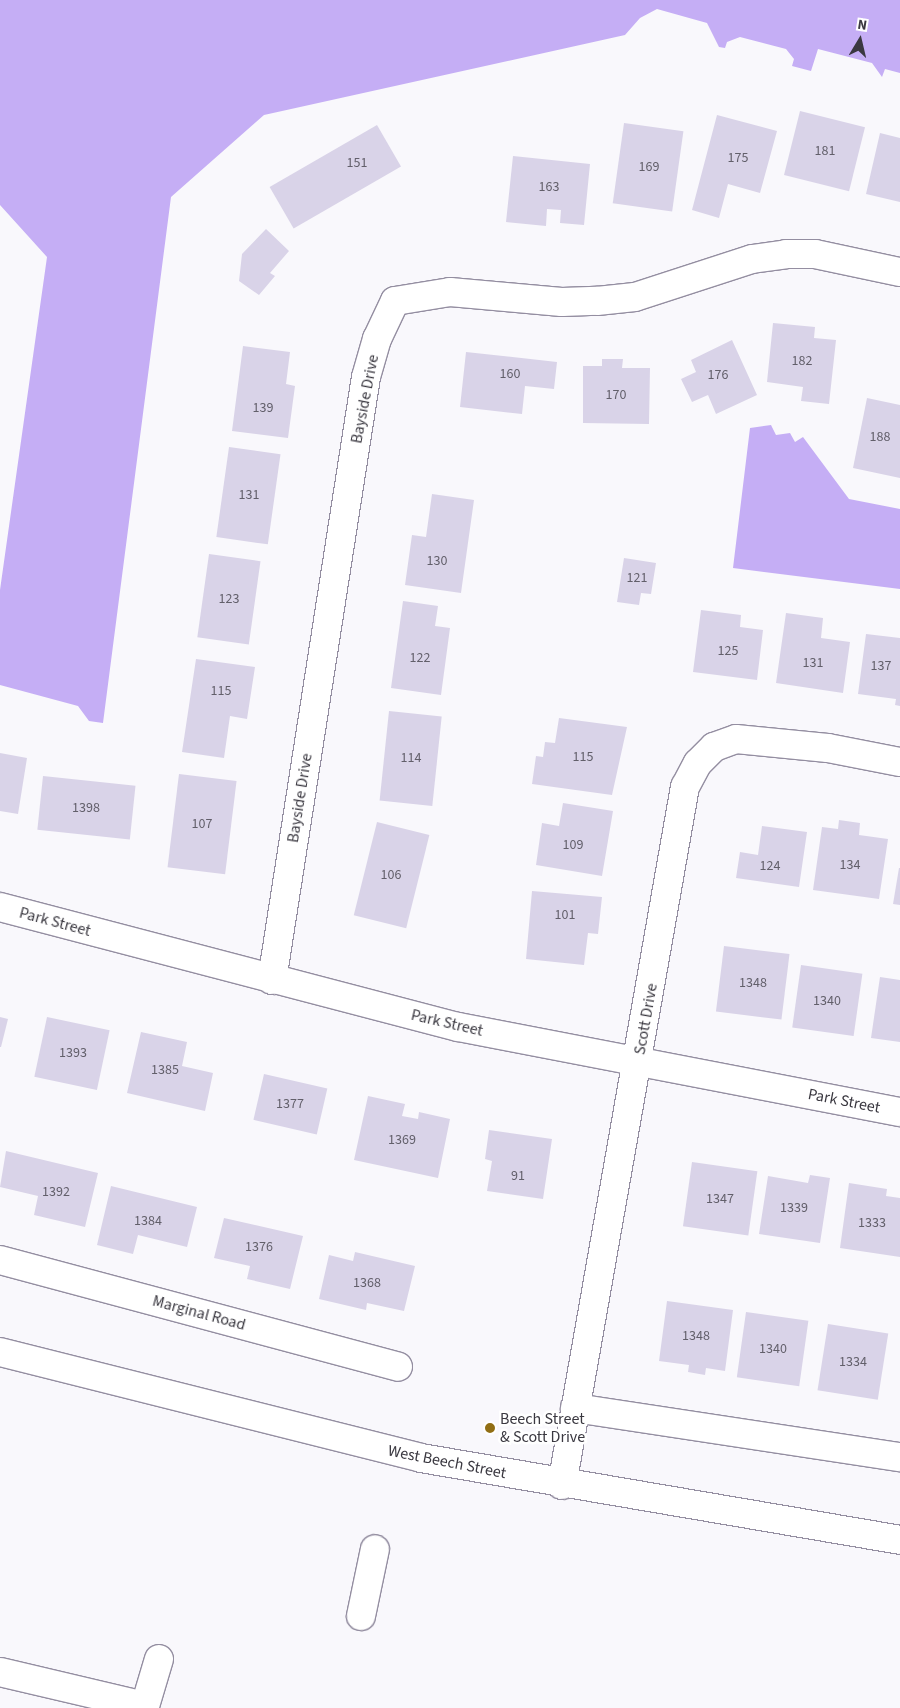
<!DOCTYPE html>
<html>
<head>
<meta charset="utf-8">
<style>
  body { margin:0 }
  #map { position:relative; width:900px; height:1708px; overflow:hidden; background:#f9f8fc; font-family:"Source Sans 3",sans-serif }
  div>[style] { position:absolute }
  [style*='--x'] { left:calc(var(--x)*1px); top:calc(var(--y)*1px); width:calc(var(--w)*1px); rotate:calc(var(--a)*1deg) }
  .water>* { inset:0; background:#c5aef5 }
  .building>* { inset:0; background:#d9d3e8; transform-origin:0 0 }
  .roads { filter:drop-shadow(1px 0 #948ea1) drop-shadow(-1px 0 #948ea1) drop-shadow(0 1px #948ea1) drop-shadow(0 -1px #948ea1) }
  .minor>* { height:28px; margin:-14px; padding:0 14px; transform-origin:14px; border-radius:14px; background:#fff }
  .highway>* { height:28px; margin:-14px; padding:0 14px; transform-origin:14px; border-radius:14px; background:#fff }
  .dots>* { width:14px; height:14px; translate:-50% -50%; box-sizing:border-box; border:2px solid #fff; border-radius:50% }
  span { translate:-50% -50%; white-space:nowrap; text-align:center; line-height:1.15; -webkit-text-stroke:5px #fff; paint-order:stroke }
  .number-label { font-size:14px; color:#625f6a }
  .number-label span { -webkit-text-stroke-width:0 }
  .street-label { font-size:16px; color:#3a3840 }
  .poi-label { font-size:16px; color:#3a3840 }
  .left { translate:0 -50%; text-align:left }
  .north { position:absolute; left:835px; top:15px; width:50px; height:50px; -webkit-text-stroke:4px #fff; paint-order:stroke; rotate:9deg; font-size:14px; font-weight:700; line-height:20px; text-align:center; color:#3a3840 }
  .north::after { content:''; display:block; margin:auto; width:18px; height:22px; background:#3a3840; clip-path:polygon(50% 0,100% 100%,50% 72%,0 100%) }
</style>
</head>
<body>
<div id="map">
  <div class="water">
    <div style="clip-path:polygon(0 0,900px 0,900px 73px,885px 69px,882px 77px,872px 63px,818px 49px,811px 71px,792px 66px,794px 59px,786px 49px,740px 37px,727px 42px,725px 48px,719px 47px,707px 23px,657px 9px,640px 18px,625px 35px,264px 115px,171px 197px,103px 723px,89px 721px,78px 706px,0 685px,0 590px,47px 257px,0 205px)"></div>
    <div style="clip-path:polygon(771px 425px,776px 435px,790px 433px,795px 442px,803px 437px,849px 499px,900px 509px,900px 589px,733px 568px,750px 428px)"></div>
  </div>
  <div class="building">
    <div style="left:800px;top:111px;width:67px;height:66px;rotate:14deg"></div>
    <div style="clip-path:polygon(717px 115px,777px 131px,760px 193px,728px 184px,719px 218px,692px 210px)"></div>
    <div style="left:624px;top:123px;width:60px;height:81px;rotate:8deg"></div>
    <div style="left:377px;top:125px;width:48px;height:124px;rotate:60deg"></div>
    <div style="clip-path:polygon(880px 133px,900px 138px,900px 202px,866px 194px)"></div>
    <div style="clip-path:polygon(513px 156px,590px 164px,584px 225px,560px 223px,561px 210px,547px 209px,546px 226px,506px 222px)"></div>
    <div style="clip-path:polygon(266px 229px,289px 251px,270px 273px,275px 276px,259px 295px,239px 281px,242px 254px)"></div>
    <div style="clip-path:polygon(773px 323px,815px 327px,814px 338px,836px 340px,829px 404px,801px 401px,803px 387px,767px 382px)"></div>
    <div style="clip-path:polygon(732px 340px,757px 395px,716px 414px,708px 395px,692px 402px,681px 379px,696px 372px,691px 360px)"></div>
    <div style="clip-path:polygon(243px 346px,290px 352px,286px 384px,295px 386px,288px 438px,232px 431px)"></div>
    <div style="clip-path:polygon(466px 352px,557px 362px,554px 389px,525px 386px,522px 414px,460px 407px)"></div>
    <div style="clip-path:polygon(602px 359px,623px 359px,622px 368px,650px 368px,649px 424px,583px 423px,583px 366px,602px 366px)"></div>
    <div style="clip-path:polygon(867px 398px,900px 405px,900px 478px,853px 468px)"></div>
    <div style="left:229px;top:447px;width:52px;height:91px;rotate:8deg"></div>
    <div style="clip-path:polygon(432px 494px,474px 500px,461px 593px,405px 585px,412px 535px,426px 537px)"></div>
    <div style="left:209px;top:554px;width:52px;height:84px;rotate:8deg"></div>
    <div style="clip-path:polygon(624px 558px,656px 563px,651px 594px,641px 593px,639px 605px,617px 602px)"></div>
    <div style="clip-path:polygon(403px 601px,438px 606px,435px 626px,450px 628px,441px 695px,391px 688px)"></div>
    <div style="clip-path:polygon(701px 610px,741px 615px,740px 627px,763px 630px,757px 680px,693px 672px)"></div>
    <div style="clip-path:polygon(786px 613px,823px 618px,821px 638px,850px 642px,843px 693px,776px 683px)"></div>
    <div style="clip-path:polygon(866px 634px,900px 638px,900px 706px,895px 705px,896px 699px,858px 694px)"></div>
    <div style="clip-path:polygon(196px 659px,255px 667px,247px 719px,230px 716px,224px 758px,182px 752px)"></div>
    <div style="left:389px;top:711px;width:53px;height:90px;rotate:6deg"></div>
    <div style="clip-path:polygon(559px 718px,627px 727px,612px 795px,532px 784px,536px 756px,543px 757px,545px 742px,555px 743px)"></div>
    <div style="clip-path:polygon(0 753px,27px 758px,18px 814px,0 811px)"></div>
    <div style="left:179px;top:774px;width:58px;height:94px;rotate:7deg"></div>
    <div style="left:43px;top:776px;width:93px;height:54px;rotate:6deg"></div>
    <div style="clip-path:polygon(563px 803px,613px 811px,602px 876px,536px 865px,542px 823px,559px 826px)"></div>
    <div style="clip-path:polygon(839px 820px,860px 823px,859px 835px,888px 839px,879px 899px,813px 890px,822px 827px,838px 829px)"></div>
    <div style="left:377px;top:822px;width:54px;height:96px;rotate:14deg"></div>
    <div style="clip-path:polygon(762px 826px,807px 832px,799px 887px,736px 878px,740px 852px,758px 855px)"></div>
    <div style="clip-path:polygon(899px 868px,900px 868px,900px 905px,893px 904px)"></div>
    <div style="clip-path:polygon(532px 891px,602px 897px,598px 934px,588px 933px,584px 965px,526px 959px)"></div>
    <div style="left:724px;top:946px;width:66px;height:66px;rotate:7deg"></div>
    <div style="left:801px;top:965px;width:62px;height:63px;rotate:8deg"></div>
    <div style="clip-path:polygon(880px 977px,900px 980px,900px 1042px,871px 1038px)"></div>
    <div style="clip-path:polygon(0 1017px,8px 1019px,1px 1047px,0 1047px)"></div>
    <div style="left:47px;top:1017px;width:64px;height:61px;rotate:12deg"></div>
    <div style="clip-path:polygon(141px 1032px,187px 1042px,182px 1066px,213px 1073px,205px 1111px,127px 1093px)"></div>
    <div style="left:264px;top:1074px;width:65px;height:47px;rotate:13deg"></div>
    <div style="clip-path:polygon(368px 1096px,405px 1104px,402px 1116px,418px 1119px,419px 1112px,450px 1119px,438px 1178px,354px 1160px)"></div>
    <div style="clip-path:polygon(489px 1130px,552px 1139px,543px 1199px,487px 1191px,492px 1161px,485px 1159px)"></div>
    <div style="clip-path:polygon(6px 1151px,98px 1173px,85px 1227px,34px 1215px,38px 1196px,0 1187px)"></div>
    <div style="left:692px;top:1162px;width:66px;height:65px;rotate:8deg"></div>
    <div style="clip-path:polygon(810px 1175px,830px 1178px,820px 1243px,759px 1234px,768px 1176px,808px 1183px)"></div>
    <div style="clip-path:polygon(849px 1183px,887px 1189px,886px 1196px,900px 1198px,900px 1257px,840px 1248px)"></div>
    <div style="clip-path:polygon(111px 1186px,197px 1207px,187px 1247px,138px 1235px,133px 1254px,97px 1245px)"></div>
    <div style="clip-path:polygon(224px 1218px,303px 1236px,290px 1289px,247px 1279px,250px 1266px,214px 1258px)"></div>
    <div style="clip-path:polygon(355px 1252px,415px 1266px,404px 1311px,367px 1303px,366px 1310px,319px 1299px,329px 1255px,353px 1261px)"></div>
    <div style="clip-path:polygon(667px 1301px,733px 1310px,725px 1371px,706px 1368px,705px 1375px,688px 1372px,689px 1365px,659px 1361px)"></div>
    <div style="left:746px;top:1312px;width:63px;height:66px;rotate:8deg"></div>
    <div style="left:828px;top:1324px;width:61px;height:67px;rotate:9deg"></div>
  </div>
  <div class="roads">
    <div class="minor">
      <div style="--x:0;--y:907;--w:473;--a:14.7"></div>
      <div style="--x:458;--y:1027;--w:450;--a:10.9"></div>
      <div style="--x:272;--y:980;--w:610;--a:-81.14"></div>
      <div style="--x:366;--y:377;--w:40;--a:-74"></div>
      <div style="--x:377;--y:339;--w:42;--a:-64.7"></div>
      <div style="--x:395;--y:301;--w:56;--a:-9.3"></div>
      <div style="--x:450;--y:292;--w:112;--a:5.1"></div>
      <div style="--x:562;--y:302;--w:35;--a:-2"></div>
      <div style="--x:597;--y:301;--w:38;--a:-6"></div>
      <div style="--x:635;--y:297;--w:123;--a:-18"></div>
      <div style="--x:752;--y:259;--w:34;--a:-8"></div>
      <div style="--x:786;--y:254;--w:29;--a:0"></div>
      <div style="--x:815;--y:254;--w:87;--a:12"></div>
      <div style="--x:0;--y:1260;--w:412;--a:15"></div>
      <div style="--x:575;--y:1408;--w:329;--a:8.6"></div>
      <div style="--x:562;--y:1485;--w:709;--a:-80.01"></div>
      <div style="--x:685;--y:787;--w:27;--a:-62"></div>
      <div style="--x:698;--y:763;--w:23;--a:-45"></div>
      <div style="--x:714;--y:747;--w:23;--a:-20"></div>
      <div style="--x:736;--y:739;--w:92;--a:5.6"></div>
      <div style="--x:828;--y:748;--w:73;--a:11"></div>
      <div style="--x:361;--y:1616;--w:68;--a:-78.2"></div>
      <div style="--x:0;--y:1672;--w:149;--a:13.2"></div>
      <div style="--x:145;--y:1706;--w:49;--a:-73.4"></div>
    </div>
    <div class="highway">
      <div style="--x:0;--y:1352;--w:434;--a:14.1"></div>
      <div style="--x:421;--y:1458;--w:486;--a:9.7"></div>
    </div>
  </div>
  <div class="dots">
    <div style="left:490px;top:1428px;background:#916e14"></div>
  </div>
  <div class="number-label">
    <span style="left:825px;top:151px">181</span>
    <span style="left:738px;top:158px">175</span>
    <span style="left:357px;top:163px">151</span>
    <span style="left:649px;top:167px">169</span>
    <span style="left:549px;top:187px">163</span>
    <span style="left:802px;top:361px">182</span>
    <span style="left:510px;top:374px">160</span>
    <span style="left:718px;top:375px">176</span>
    <span style="left:616px;top:395px">170</span>
    <span style="left:263px;top:408px">139</span>
    <span style="left:880px;top:437px">188</span>
    <span style="left:249px;top:495px">131</span>
    <span style="left:437px;top:561px">130</span>
    <span style="left:637px;top:578px">121</span>
    <span style="left:229px;top:599px">123</span>
    <span style="left:728px;top:651px">125</span>
    <span style="left:420px;top:658px">122</span>
    <span style="left:813px;top:663px">131</span>
    <span style="left:881px;top:666px">137</span>
    <span style="left:221px;top:691px">115</span>
    <span style="left:583px;top:757px">115</span>
    <span style="left:411px;top:758px">114</span>
    <span style="left:86px;top:808px">1398</span>
    <span style="left:202px;top:824px">107</span>
    <span style="left:573px;top:845px">109</span>
    <span style="left:850px;top:865px">134</span>
    <span style="left:770px;top:866px">124</span>
    <span style="left:391px;top:875px">106</span>
    <span style="left:565px;top:915px">101</span>
    <span style="left:753px;top:983px">1348</span>
    <span style="left:827px;top:1001px">1340</span>
    <span style="left:73px;top:1053px">1393</span>
    <span style="left:165px;top:1070px">1385</span>
    <span style="left:290px;top:1104px">1377</span>
    <span style="left:402px;top:1140px">1369</span>
    <span style="left:518px;top:1176px">91</span>
    <span style="left:56px;top:1192px">1392</span>
    <span style="left:720px;top:1199px">1347</span>
    <span style="left:794px;top:1208px">1339</span>
    <span style="left:148px;top:1221px">1384</span>
    <span style="left:872px;top:1223px">1333</span>
    <span style="left:259px;top:1247px">1376</span>
    <span style="left:367px;top:1283px">1368</span>
    <span style="left:696px;top:1336px">1348</span>
    <span style="left:773px;top:1349px">1340</span>
    <span style="left:853px;top:1362px">1334</span>
  </div>
  <div class="street-label">
    <span style="left:365px;top:399px;rotate:-79deg">Bayside Drive</span>
    <span style="left:300px;top:798px;rotate:-81deg">Bayside Drive</span>
    <span style="left:55px;top:922px;rotate:15deg">Park Street</span>
    <span style="left:646px;top:1019px;rotate:-80deg">Scott Drive</span>
    <span style="left:447px;top:1023px;rotate:13deg">Park Street</span>
    <span style="left:844px;top:1101px;rotate:11deg">Park Street</span>
    <span style="left:199px;top:1313px;rotate:15deg">Marginal Road</span>
    <span style="left:447px;top:1462px;rotate:11deg">West Beech Street</span>
  </div>
  <div class="poi-label">
    <span class="left" style="left:500px;top:1428px">Beech Street<br>&amp; Scott Drive</span>
  </div>
  <div class="north">N</div>
</div>
</body>
</html>
